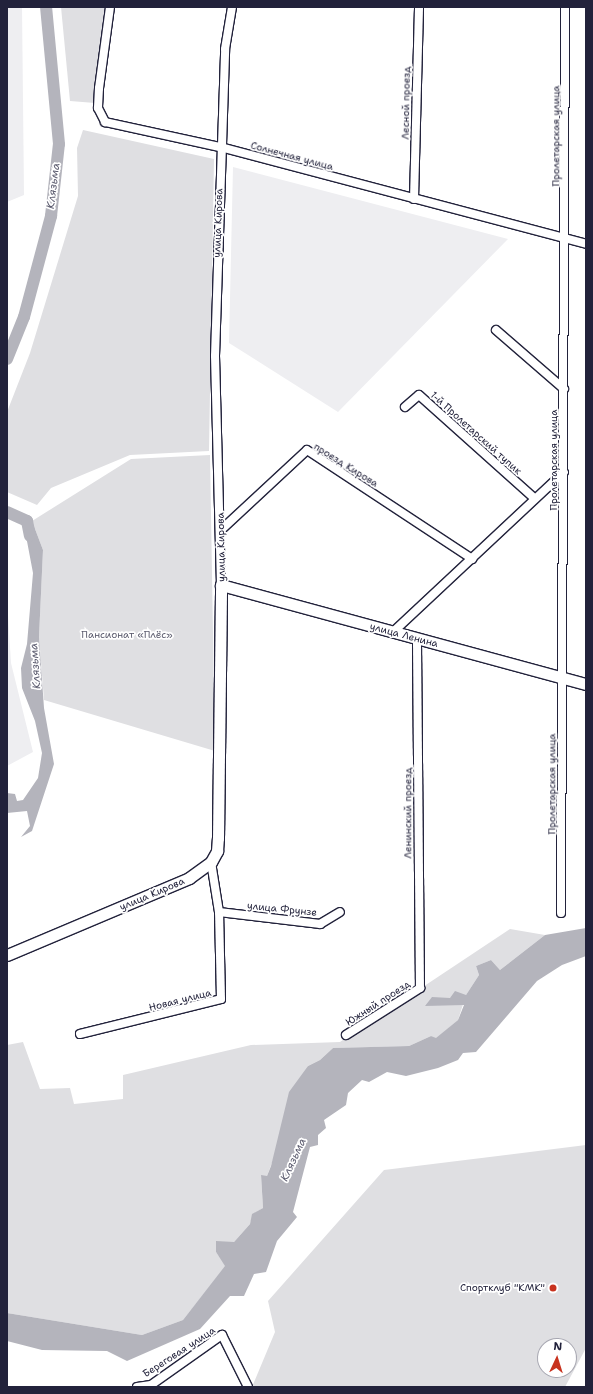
<!DOCTYPE html>
<html>
<head>
<meta charset="utf-8">
<style>
  body { margin:0 }
  #map { position:relative; width:593px; height:1394px; overflow:hidden; background:#fff; font-family:"Shantell Sans",sans-serif }
  div>[style] { position:absolute }
  [style*='--x'] { left:calc(var(--x)*1px); top:calc(var(--y)*1px); width:calc(var(--w)*1px); rotate:calc(var(--a)*1deg) }
  .built>* { inset:0; background:#eeeef1 }
  .green>* { inset:0; background:#dfdfe2 }
  .water>* { inset:0; background:#b4b4bc }
  .river>* { height:12px; margin:-6px; padding:0 6px; transform-origin:6px; border-radius:6px; background:#b4b4bc }
  .roads { filter:drop-shadow(1px 0 #22223b) drop-shadow(-1px 0 #22223b) drop-shadow(0 1px #22223b) drop-shadow(0 -1px #22223b) }
  .street>* { height:8px; margin:-4px; padding:0 4px; transform-origin:4px; border-radius:4px; background:#fff }
  .secondary>* { height:11px; margin:-5.5px; padding:0 5.5px; transform-origin:5.5px; border-radius:5.5px; background:#fff }
  .dots>* { width:11px; height:11px; translate:-50% -50%; box-sizing:border-box; border:2px solid #fff; border-radius:50% }
  span { translate:-50% -50%; white-space:nowrap; text-align:center; line-height:1.15; -webkit-text-stroke:3.5px #fff; paint-order:stroke }
  .street-label { font-size:10px; color:#22223b }
  .park-label { font-size:10px; color:#5b5b6d }
  .poi-label { font-size:10px; color:#22223b }
  .right { translate:-100% -50%; text-align:right }
  .water-label { font-size:11px; color:#5c5c6f; font-style:italic }
  .frame { position:absolute; inset:0; border:8px solid #22223b; pointer-events:none }
  .north { position:absolute; left:537px; top:1338px; width:40px; height:40px; box-sizing:border-box; background:#fff; border:1px solid #a7a7b1; border-radius:50%; rotate:4deg; font-size:11px; font-weight:700; line-height:16px; text-align:center; color:#22223b }
  .north::after { content:''; display:block; margin:auto; width:14px; height:18px; background:#c8321e; clip-path:polygon(50% 0,100% 100%,50% 72%,0 100%) }
</style>
</head>
<body>
<div id="map">
  <div class="built">
    <div style="clip-path:polygon(7px 7px,22px 7px,24px 195px,7px 202px)"></div>
    <div style="clip-path:polygon(233px 167px,508px 239px,338px 412px,229px 343px)"></div>
    <div style="clip-path:polygon(7px 599px,11px 663px,33px 752px,7px 766px)"></div>
  </div>
  <div class="green">
    <div style="clip-path:polygon(61px 7px,105px 7px,95px 103px,70px 101px)"></div>
    <div style="clip-path:polygon(83px 130px,214px 159px,209px 451px,130px 455px,51px 488px,37px 505px,7px 492px,7px 412px,30px 353px,78px 196px,77px 148px)"></div>
    <div style="clip-path:polygon(210px 455px,215px 751px,44px 700px,39px 637px,43px 550px,32px 521px,131px 459px)"></div>
    <div style="clip-path:polygon(510px 929px,545px 935px,500px 970px,491px 960px,476px 966px,479px 975px,466px 995px,458px 1020px,436px 1039px,431px 1036px,409px 1046px,333px 1048px,320px 1060px,308px 1066px,267px 1176px,261px 1176px,263px 1208px,253px 1214px,250px 1224px,234px 1242px,216px 1252px,226px 1266px,183px 1320px,142px 1335px,7px 1313px,7px 1045px,23px 1042px,40px 1089px,70px 1088px,74px 1104px,123px 1099px,123px 1075px,251px 1045px,340px 1042px)"></div>
    <div style="clip-path:polygon(evenodd,586px 1145px,586px 1348px,565px 1387px,252px 1387px,275px 1332px,268px 1301px,384px 1170px,586px 1145px,545px 1346px,569px 1346px,569px 1370px,545px 1370px,545px 1346px)"></div>
  </div>
  <div class="water">
    <div style="clip-path:polygon(23px 520px,32px 521px,43px 550px,39px 637px,44px 708px,54px 764px,32px 831px,21px 837px,30px 826px,27px 811px,7px 813px,7px 793px,15px 794px,17px 801px,23px 800px,38px 778px,42px 753px,35px 721px,22px 688px,21px 668px,27px 644px,33px 573px)"></div>
    <div style="clip-path:polygon(586px 928px,586px 956px,562px 965px,537px 981px,476px 1052px,463px 1053px,458px 1060px,438px 1068px,406px 1076px,387px 1072px,369px 1082px,362px 1080px,348px 1093px,346px 1105px,324px 1120px,326px 1128px,318px 1135px,318px 1145px,310px 1147px,293px 1212px,297px 1217px,277px 1241px,266px 1272px,254px 1274px,244px 1296px,230px 1296px,200px 1329px,127px 1361px,107px 1351px,42px 1350px,7px 1341px,7px 1313px,142px 1335px,183px 1320px,225px 1266px,216px 1252px,216px 1241px,234px 1242px,250px 1224px,252px 1214px,263px 1208px,261px 1175px,267px 1176px,271px 1166px,289px 1092px,308px 1066px,320px 1060px,333px 1048px,409px 1046px,431px 1036px,436px 1038px,458px 1020px,464px 1005px,425px 1006px,432px 997px,450px 998px,455px 991px,466px 995px,479px 975px,476px 966px,491px 960px,500px 970px,545px 935px)"></div>
  </div>
  <div class="river">
    <div style="--x:7;--y:359;--w:45;--a:-68"></div>
    <div style="--x:24;--y:317;--w:105;--a:-75"></div>
    <div style="--x:51;--y:216;--w:72;--a:-83.7"></div>
    <div style="--x:59;--y:144;--w:138;--a:-95.4"></div>
    <div style="--x:7;--y:512;--w:22;--a:24"></div>
    <div style="--x:27;--y:521;--w:15;--a:79"></div>
  </div>
  <div class="roads">
    <div class="street">
      <div style="--x:110;--y:7;--w:82;--a:97.7"></div>
      <div style="--x:99;--y:88;--w:20;--a:93"></div>
      <div style="--x:98;--y:108;--w:16;--a:63"></div>
      <div style="--x:105;--y:122;--w:118;--a:12.3"></div>
      <div style="--x:220;--y:147;--w:379;--a:14.8"></div>
      <div style="--x:414;--y:199;--w:192;--a:-88.5"></div>
      <div style="--x:496;--y:330;--w:90;--a:40.9"></div>
      <div style="--x:405;--y:407;--w:18;--a:-41"></div>
      <div style="--x:419;--y:395;--w:154;--a:41.8"></div>
      <div style="--x:221;--y:530;--w:117;--a:-42.9"></div>
      <div style="--x:307;--y:450;--w:198;--a:33.4"></div>
      <div style="--x:221;--y:585;--w:229;--a:-91.5"></div>
      <div style="--x:215;--y:356;--w:307;--a:-88.1"></div>
      <div style="--x:225;--y:49;--w:43;--a:-80.5"></div>
      <div style="--x:393;--y:632;--w:234;--a:-43.1"></div>
      <div style="--x:219;--y:912;--w:102;--a:6.8"></div>
      <div style="--x:320;--y:924;--w:23;--a:-31"></div>
      <div style="--x:561;--y:913;--w:906;--a:-89.75"></div>
      <div style="--x:80;--y:1034;--w:145;--a:-13.9"></div>
      <div style="--x:221;--y:999;--w:87;--a:-91.3"></div>
      <div style="--x:219;--y:912;--w:51;--a:-99.1"></div>
      <div style="--x:346;--y:1035;--w:88;--a:-32.4"></div>
      <div style="--x:420;--y:988;--w:350;--a:-90.5"></div>
      <div style="--x:137;--y:1387;--w:14;--a:-8"></div>
      <div style="--x:151;--y:1385;--w:87;--a:-35.2"></div>
      <div style="--x:222;--y:1335;--w:58;--a:63.4"></div>
    </div>
    <div class="secondary">
      <div style="--x:7;--y:955;--w:198;--a:-22.9"></div>
      <div style="--x:189;--y:878;--w:27;--a:-36"></div>
      <div style="--x:211;--y:862;--w:13;--a:-61"></div>
      <div style="--x:217;--y:851;--w:13;--a:-86"></div>
      <div style="--x:218;--y:838;--w:253;--a:-89.3"></div>
      <div style="--x:221;--y:585;--w:378;--a:15.2"></div>
    </div>
  </div>
  <div class="dots">
    <div style="left:553px;top:1288px;background:#c8321e"></div>
  </div>
  <div class="street-label">
    <span style="left:406px;top:103px;rotate:-89deg">Лесной проезд</span>
    <span style="left:556px;top:136px;rotate:-90deg">Пролетарская улица</span>
    <span style="left:292px;top:156px;rotate:15deg">Солнечная улица</span>
    <span style="left:218px;top:223px;rotate:-88deg">улица Кирова</span>
    <span style="left:476px;top:433px;rotate:42deg">1-й Пролетарский тупик</span>
    <span style="left:554px;top:460px;rotate:-90deg">Пролетарская улица</span>
    <span style="left:346px;top:465px;rotate:32deg">проезд Кирова</span>
    <span style="left:221px;top:547px;rotate:-91deg">улица Кирова</span>
    <span style="left:404px;top:635px;rotate:15deg">улица Ленина</span>
    <span style="left:552px;top:784px;rotate:-90deg">Пролетарская улица</span>
    <span style="left:408px;top:813px;rotate:-90deg">Ленинский проезд</span>
    <span style="left:152px;top:894px;rotate:-23deg">улица Кирова</span>
    <span style="left:282px;top:909px;rotate:6deg">улица Фрунзе</span>
    <span style="left:180px;top:1000px;rotate:-14deg">Новая улица</span>
    <span style="left:378px;top:1003px;rotate:-33deg">Южный проезд</span>
    <span style="left:179px;top:1352px;rotate:-33deg">Береговая улица</span>
  </div>
  <div class="park-label">
    <span style="left:127px;top:635px">Пансионат «Плёс»</span>
  </div>
  <div class="poi-label">
    <span class="right" style="left:545px;top:1288px">Спортклуб "КМК"</span>
  </div>
  <div class="water-label">
    <span style="left:54px;top:186px;rotate:-83deg">Клязьма</span>
    <span style="left:36px;top:666px;rotate:-94deg">Клязьма</span>
    <span style="left:294px;top:1160px;rotate:-65deg">Клязьма</span>
  </div>
  <div class="frame"></div>
  <div class="north">N</div>
</div>
</body>
</html>
